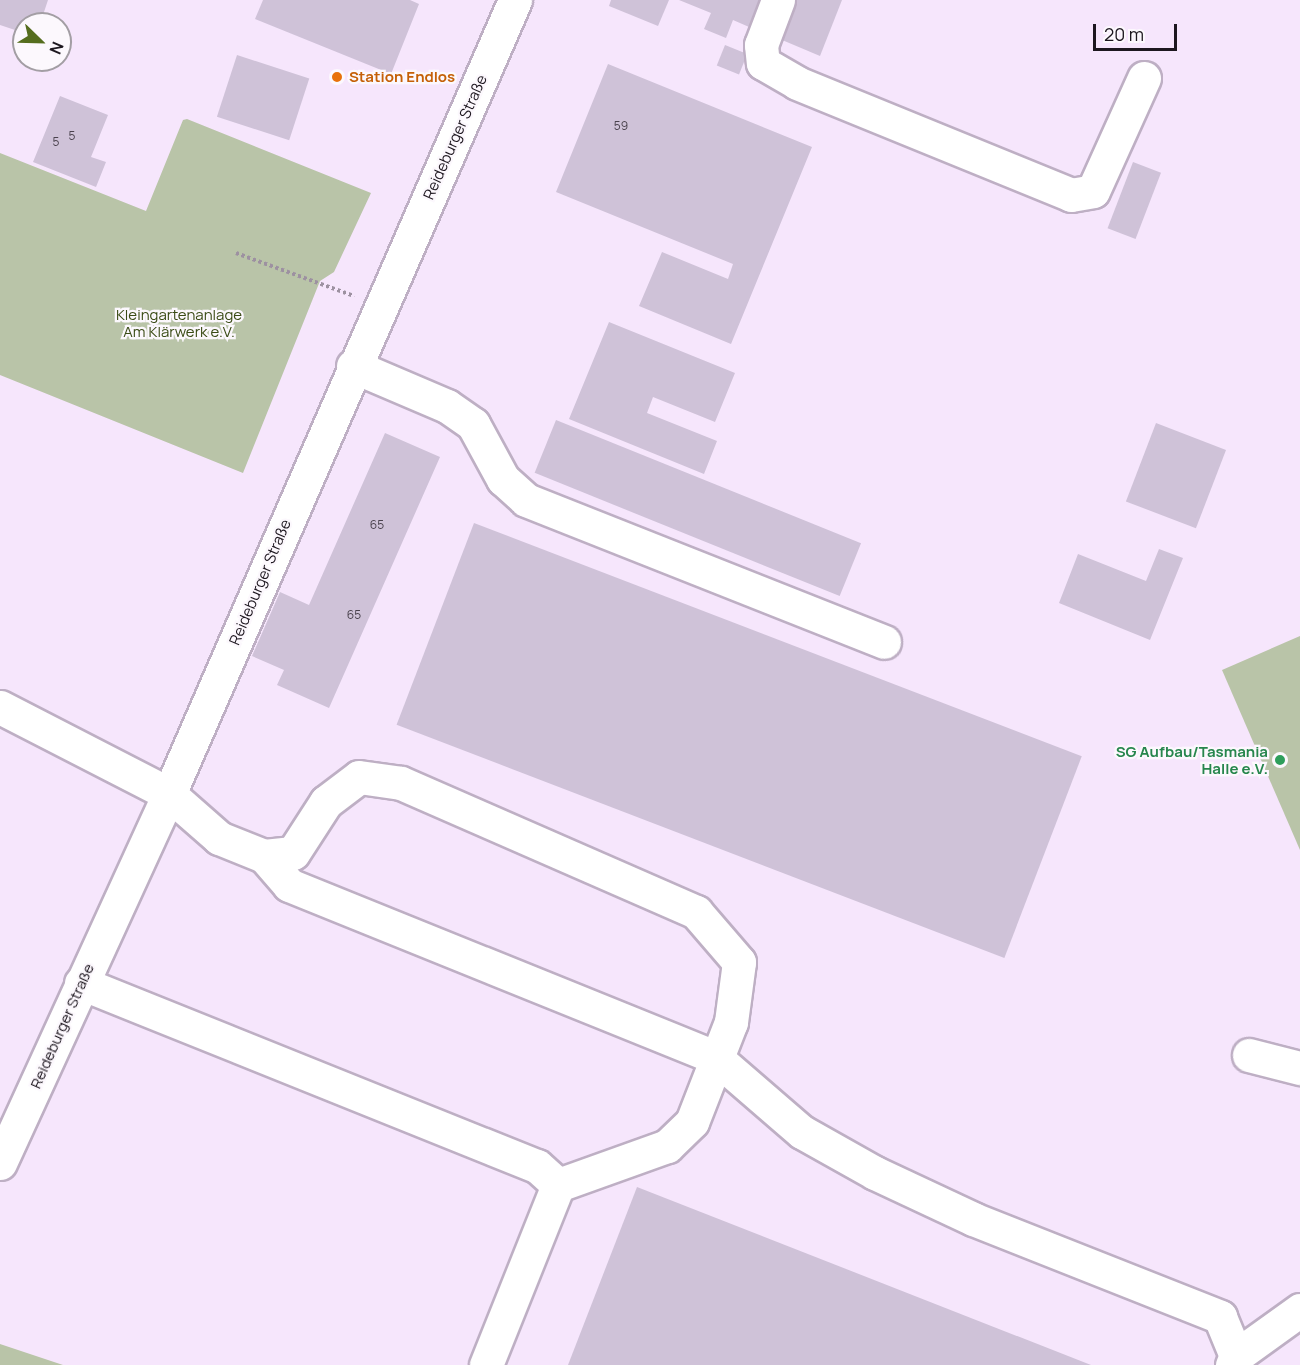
<!DOCTYPE html>
<html>
<head>
<meta charset="utf-8">
<style>
  body { margin:0 }
  #map { position:relative; width:1300px; height:1365px; overflow:hidden; background:#f6e6fc; font-family:Manrope,sans-serif }
  div>[style] { position:absolute }
  [style*='--x'] { left:calc(var(--x)*1px); top:calc(var(--y)*1px); width:calc(var(--w)*1px); rotate:calc(var(--a)*1deg) }
  .green>* { inset:0; background:#b9c4a8 }
  .building>* { inset:0; background:#cfc2d8; transform-origin:0 0 }
  .path>* { height:4px; margin-top:-2px; transform-origin:0; background:repeating-linear-gradient(90deg,#9d91a1 0 3px,transparent 0 6px) }
  .roads { filter:drop-shadow(2px 0 #beafc4) drop-shadow(-2px 0 #beafc4) drop-shadow(0 2px #beafc4) drop-shadow(0 -2px #beafc4) }
  .minor>* { height:33px; margin:-16.5px; padding:0 16.5px; transform-origin:16.5px; border-radius:16.5px; background:#fff }
  .dots>* { width:16px; height:16px; translate:-50% -50%; box-sizing:border-box; border:3px solid #fcf8fd; border-radius:50% }
  span { translate:-50% -50%; white-space:nowrap; text-align:center; line-height:1.15; -webkit-text-stroke:4.5px #fcf8fd; paint-order:stroke }
  .number-label { font-size:12px; color:#4a424d }
  .number-label span { -webkit-text-stroke-width:0 }
  .food-label { font-size:15px; color:#c56008; font-weight:700 }
  .left { translate:0 -50%; text-align:left }
  .street-label { font-size:15px; color:#1d171f }
  .park-label { font-size:15px; color:#3a4b15 }
  .leisure-label { font-size:15px; color:#27864d; font-weight:700 }
  .right { translate:-100% -50%; text-align:right }
  .north { position:absolute; left:12px; top:12px; width:60px; height:60px; box-sizing:border-box; background:#fcf8fd; border:2px solid #a39ea4; border-radius:50%; rotate:113deg; font-size:16px; font-weight:700; line-height:24px; text-align:center; color:#1d171f }
  .north::after { content:''; display:block; margin:auto; width:21px; height:27px; background:#556d1e; clip-path:polygon(50% 0,100% 100%,50% 72%,0 100%) }
  .scale { position:absolute; left:1093px; top:24px; width:84px; height:27px; box-sizing:border-box; border:3px solid #1d171f; border-top:0; padding-left:8px; font-size:18px; line-height:21px; white-space:nowrap; color:#1d171f; -webkit-text-stroke:4px #fcf8fd; paint-order:stroke }
</style>
</head>
<body>
<div id="map">
  <div class="green">
    <div style="clip-path:polygon(187px 119px,371px 193px,334px 272px,320px 281px,243px 473px,0 375px,0 153px,146px 211px,183px 120px)"></div>
    <div style="clip-path:polygon(1300px 636px,1300px 850px,1222px 670px)"></div>
    <div style="clip-path:polygon(0 1344px,63px 1365px,0 1365px)"></div>
  </div>
  <div class="building">
    <div style="clip-path:polygon(0 0,48px 0,40px 24px,24px 24px,24px 33px,0 25px)"></div>
    <div style="clip-path:polygon(263px 0,410px 0,419px 4px,391px 74px,255px 19px)"></div>
    <div style="clip-path:polygon(611px 0,669px 0,658px 26px,609px 6px)"></div>
    <div style="clip-path:polygon(679px 0,769px 0,756px 30px,733px 20px,726px 38px,704px 29px,711px 13px)"></div>
    <div style="clip-path:polygon(790px 0,842px 0,820px 56px,775px 37px)"></div>
    <div style="left:725px;top:45px;width:24px;height:22px;rotate:22deg"></div>
    <div style="left:237px;top:55px;width:76px;height:65px;rotate:18deg"></div>
    <div style="clip-path:polygon(608px 64px,812px 147px,731px 344px,639px 306px,662px 252px,728px 279px,733px 264px,556px 192px)"></div>
    <div style="clip-path:polygon(60px 96px,108px 115px,91px 157px,106px 162px,96px 187px,33px 162px)"></div>
    <div style="left:1133px;top:162px;width:30px;height:71px;rotate:21deg"></div>
    <div style="clip-path:polygon(609px 322px,735px 373px,715px 422px,653px 397px,647px 413px,717px 441px,704px 474px,569px 419px)"></div>
    <div style="left:556px;top:420px;width:329px;height:57px;rotate:22deg"></div>
    <div style="left:1156px;top:423px;width:75px;height:84px;rotate:21deg"></div>
    <div style="clip-path:polygon(385px 433px,440px 457px,329px 708px,277px 685px,284px 670px,252px 656px,280px 592px,309px 605px)"></div>
    <div style="left:474px;top:523px;width:651px;height:216px;rotate:21deg"></div>
    <div style="clip-path:polygon(1159px 549px,1183px 558px,1150px 640px,1059px 603px,1078px 554px,1146px 581px)"></div>
    <div style="clip-path:polygon(637px 1187px,1091px 1365px,568px 1365px)"></div>
  </div>
  <div class="path">
    <div style="--x:236;--y:253;--w:126;--a:20"></div>
  </div>
  <div class="roads">
    <div class="minor">
      <div style="--x:778;--y:0;--w:48;--a:110.7"></div>
      <div style="--x:761;--y:45;--w:18;--a:84"></div>
      <div style="--x:763;--y:63;--w:39;--a:30"></div>
      <div style="--x:797;--y:83;--w:296;--a:22.2"></div>
      <div style="--x:1071;--y:195;--w:22;--a:-10"></div>
      <div style="--x:1093;--y:191;--w:124;--a:-65.7"></div>
      <div style="--x:353;--y:366;--w:102;--a:23.1"></div>
      <div style="--x:447;--y:406;--w:32;--a:35"></div>
      <div style="--x:473;--y:424;--w:63;--a:61.4"></div>
      <div style="--x:503;--y:479;--w:31;--a:42"></div>
      <div style="--x:526;--y:500;--w:385;--a:21.6"></div>
      <div style="--x:0;--y:707;--w:190;--a:27.2"></div>
      <div style="--x:169;--y:794;--w:67;--a:41.3"></div>
      <div style="--x:219;--y:838;--w:48;--a:21.8"></div>
      <div style="--x:264;--y:856;--w:29;--a:-6"></div>
      <div style="--x:293;--y:853;--w:61;--a:-57.1"></div>
      <div style="--x:326;--y:802;--w:41;--a:-37.1"></div>
      <div style="--x:359;--y:777;--w:42;--a:8.1"></div>
      <div style="--x:401;--y:783;--w:322;--a:23.6"></div>
      <div style="--x:696;--y:912;--w:66;--a:49.3"></div>
      <div style="--x:739;--y:962;--w:61;--a:97.6"></div>
      <div style="--x:731;--y:1022;--w:107;--a:111.3"></div>
      <div style="--x:692;--y:1122;--w:35;--a:136"></div>
      <div style="--x:667;--y:1146;--w:116;--a:160.3"></div>
      <div style="--x:264;--y:856;--w:38;--a:49"></div>
      <div style="--x:289;--y:885;--w:459;--a:22"></div>
      <div style="--x:715;--y:1057;--w:115;--a:40.8"></div>
      <div style="--x:802;--y:1132;--w:84;--a:29.3"></div>
      <div style="--x:875;--y:1173;--w:108;--a:25.1"></div>
      <div style="--x:973;--y:1219;--w:266;--a:21.6"></div>
      <div style="--x:1220;--y:1317;--w:42;--a:67.7"></div>
      <div style="--x:1236;--y:1356;--w:10;--a:114"></div>
      <div style="--x:81;--y:983;--w:491;--a:21.9"></div>
      <div style="--x:537;--y:1166;--w:28;--a:42"></div>
      <div style="--x:558;--y:1185;--w:194;--a:111.8"></div>
      <div style="--x:1249;--y:1055;--w:53;--a:14.3"></div>
      <div style="--x:0;--y:1163;--w:406;--a:-65.4"></div>
      <div style="--x:169;--y:794;--w:866;--a:-66.45"></div>
      <div style="--x:1236;--y:1356;--w:79;--a:-35.7"></div>
    </div>
  </div>
  <div class="dots">
    <div style="left:337px;top:77px;background:#e8710a"></div>
    <div style="left:1280px;top:760px;background:#2e9e5b"></div>
  </div>
  <div class="number-label">
    <span style="left:621px;top:126px">59</span>
    <span style="left:72px;top:136px">5</span>
    <span style="left:56px;top:142px">5</span>
    <span style="left:377px;top:525px">65</span>
    <span style="left:354px;top:615px">65</span>
  </div>
  <div class="food-label">
    <span class="left" style="left:349px;top:77px">Station Endlos</span>
  </div>
  <div class="street-label">
    <span style="left:455px;top:137px;rotate:-66deg">Reideburger Straße</span>
    <span style="left:260px;top:582px;rotate:-67deg">Reideburger Straße</span>
    <span style="left:62px;top:1026px;rotate:-66deg">Reideburger Straße</span>
  </div>
  <div class="park-label">
    <span style="left:179px;top:323px">Kleingartenanlage<br>Am Klärwerk e.V.</span>
  </div>
  <div class="leisure-label">
    <span class="right" style="left:1268px;top:760px">SG Aufbau/Tasmania<br>Halle e.V.</span>
  </div>
  <div class="north">N</div>
  <div class="scale">20 m</div>
</div>
</body>
</html>
